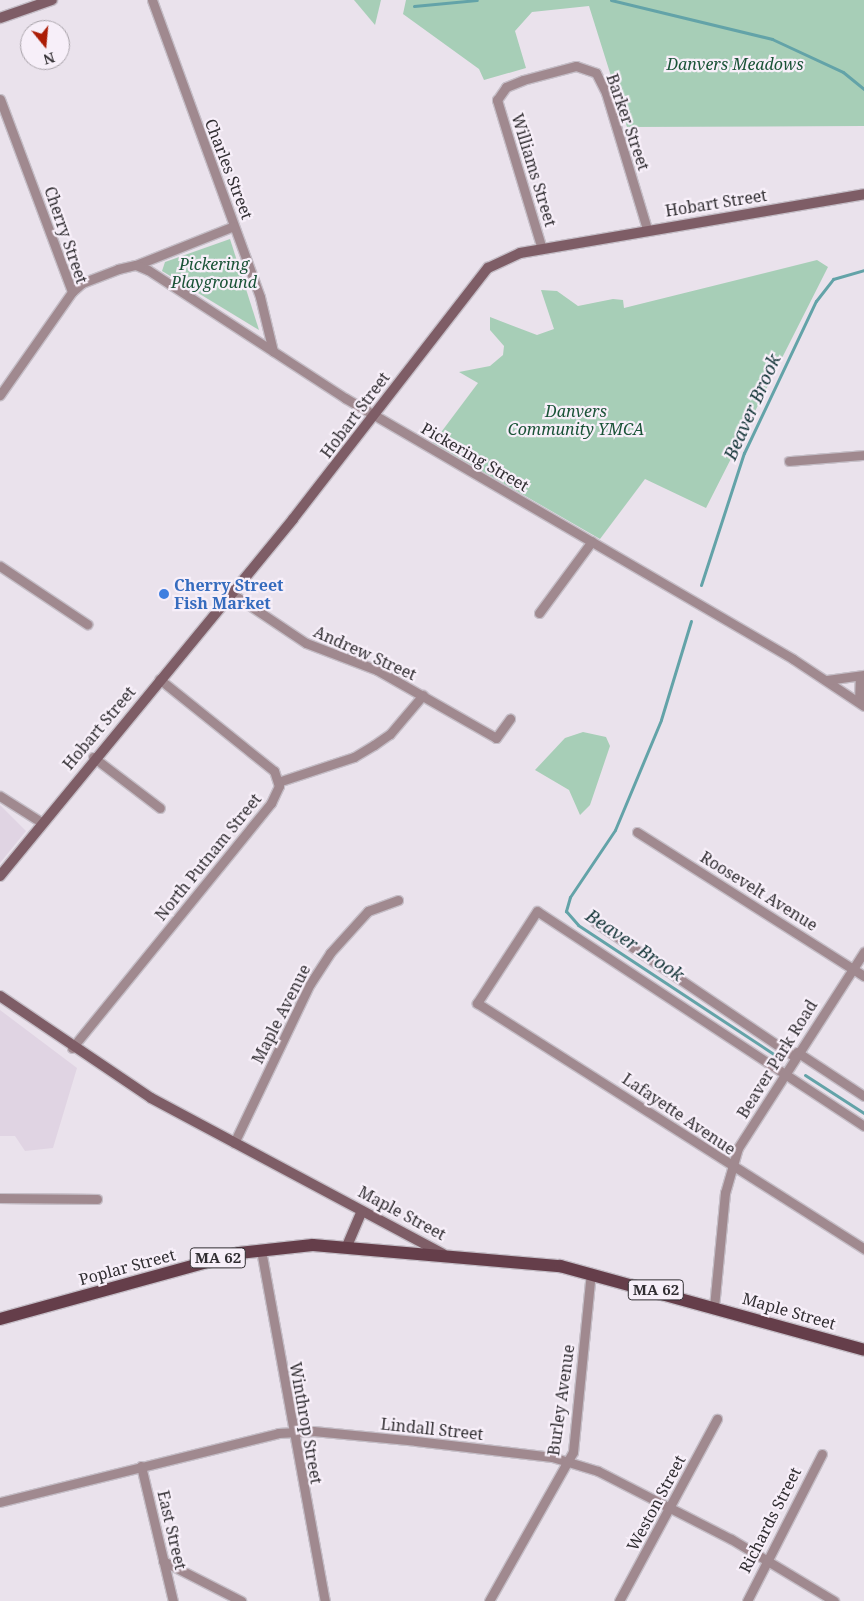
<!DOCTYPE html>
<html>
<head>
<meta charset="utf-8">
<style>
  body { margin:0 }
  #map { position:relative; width:864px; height:1601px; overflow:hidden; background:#eae2ec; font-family:"Noto Serif",serif }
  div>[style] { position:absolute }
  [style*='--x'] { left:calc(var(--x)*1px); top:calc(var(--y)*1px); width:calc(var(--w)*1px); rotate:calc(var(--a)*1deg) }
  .built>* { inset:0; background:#e0d4e3 }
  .green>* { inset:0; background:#a7ceb7 }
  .stream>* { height:3px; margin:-1.5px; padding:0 1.5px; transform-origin:1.5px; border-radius:1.5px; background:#63a3a8 }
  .roads { filter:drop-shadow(1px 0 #c5bec7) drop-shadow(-1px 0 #c5bec7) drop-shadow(0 1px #c5bec7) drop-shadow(0 -1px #c5bec7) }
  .street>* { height:9px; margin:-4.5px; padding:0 4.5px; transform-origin:4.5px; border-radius:4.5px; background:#a0898f }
  .secondary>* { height:10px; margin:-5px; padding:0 5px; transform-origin:5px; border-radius:5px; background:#7e5d66 }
  .primary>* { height:12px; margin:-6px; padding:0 6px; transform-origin:6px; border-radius:6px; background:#653e4a }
  .dots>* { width:14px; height:14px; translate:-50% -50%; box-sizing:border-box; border:2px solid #f7eff9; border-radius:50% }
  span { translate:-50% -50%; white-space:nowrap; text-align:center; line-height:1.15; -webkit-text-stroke:4.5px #f7eff9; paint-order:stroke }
  .shield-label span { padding:1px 4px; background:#f7eff9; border:1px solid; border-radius:4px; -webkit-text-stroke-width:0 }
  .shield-label { font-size:15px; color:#312e32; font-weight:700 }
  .park-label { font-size:16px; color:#1a5337; font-style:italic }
  .street-label { font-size:16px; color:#312e32 }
  .shop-label { font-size:16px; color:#366cbe; font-weight:700 }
  .left { translate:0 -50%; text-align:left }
  .water-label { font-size:18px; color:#143538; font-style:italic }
  .north { position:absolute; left:20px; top:20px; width:50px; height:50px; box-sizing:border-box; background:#f7eff9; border:1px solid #a8a2a9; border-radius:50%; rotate:163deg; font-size:14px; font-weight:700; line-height:20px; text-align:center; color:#312e32 }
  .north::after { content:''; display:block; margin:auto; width:18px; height:22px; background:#ac1d06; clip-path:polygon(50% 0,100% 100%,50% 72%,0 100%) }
</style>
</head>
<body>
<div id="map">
  <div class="built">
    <div style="clip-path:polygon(0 805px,26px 831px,0 863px)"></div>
    <div style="clip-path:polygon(0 1010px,77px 1068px,53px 1148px,25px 1151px,15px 1136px,0 1136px)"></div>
  </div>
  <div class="green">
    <div style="clip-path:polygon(354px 0,381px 0,375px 25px)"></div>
    <div style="clip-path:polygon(406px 0,864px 0,864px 126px,627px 127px,589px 6px,532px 12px,515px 31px,526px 68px,484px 80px,479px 69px,403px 14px)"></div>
    <div style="clip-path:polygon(230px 239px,259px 330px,162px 271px,165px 262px)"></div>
    <div style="clip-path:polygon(817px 260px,828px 267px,706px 508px,645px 479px,600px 539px,433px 443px,478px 383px,459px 372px,490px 366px,503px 355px,504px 346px,490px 330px,490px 317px,537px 335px,554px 329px,541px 290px,557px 291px,578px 306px,613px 299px,623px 300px,624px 308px)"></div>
    <div style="clip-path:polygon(583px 732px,606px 737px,610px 746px,590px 805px,580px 815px,569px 790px,535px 770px,565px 738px)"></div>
  </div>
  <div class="stream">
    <div style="--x:611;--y:0;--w:166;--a:13.6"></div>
    <div style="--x:772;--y:39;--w:78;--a:24.9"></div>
    <div style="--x:843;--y:72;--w:27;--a:39"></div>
    <div style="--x:414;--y:6;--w:63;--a:-5.4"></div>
    <div style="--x:701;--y:585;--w:139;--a:-72"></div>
    <div style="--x:744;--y:453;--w:168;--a:-64.7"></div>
    <div style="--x:816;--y:301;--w:28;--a:-52"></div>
    <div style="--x:833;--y:279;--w:32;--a:-16"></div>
    <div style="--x:691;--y:621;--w:103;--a:106.9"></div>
    <div style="--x:661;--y:720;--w:119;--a:112.7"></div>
    <div style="--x:615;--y:830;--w:81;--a:123.9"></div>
    <div style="--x:570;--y:897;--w:15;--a:106"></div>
    <div style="--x:566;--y:911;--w:18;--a:49"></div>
    <div style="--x:578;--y:925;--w:242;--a:33.4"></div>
    <div style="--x:805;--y:1075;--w:70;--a:32.8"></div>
  </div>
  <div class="roads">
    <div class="street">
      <div style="--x:152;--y:0;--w:316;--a:70"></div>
      <div style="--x:260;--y:297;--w:56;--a:76.5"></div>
      <div style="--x:0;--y:99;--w:206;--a:69.5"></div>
      <div style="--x:72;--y:292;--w:126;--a:125"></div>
      <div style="--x:542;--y:249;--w:156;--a:-106.8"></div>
      <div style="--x:497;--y:100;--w:16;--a:-55"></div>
      <div style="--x:506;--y:87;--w:18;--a:-22"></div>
      <div style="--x:523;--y:80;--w:55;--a:-14.8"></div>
      <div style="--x:576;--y:66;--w:21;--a:19"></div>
      <div style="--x:596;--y:73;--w:22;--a:63"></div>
      <div style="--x:606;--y:93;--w:142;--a:73.2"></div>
      <div style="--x:136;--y:265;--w:105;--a:-21.7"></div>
      <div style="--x:72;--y:292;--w:13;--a:-42"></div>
      <div style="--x:82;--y:283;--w:39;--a:-21"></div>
      <div style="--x:118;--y:269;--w:18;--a:-13"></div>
      <div style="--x:136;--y:265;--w:13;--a:23"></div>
      <div style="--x:148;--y:270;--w:235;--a:33"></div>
      <div style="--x:345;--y:398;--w:518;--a:30.22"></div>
      <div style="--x:793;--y:659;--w:85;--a:33.5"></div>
      <div style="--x:789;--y:461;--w:75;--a:-4.6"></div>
      <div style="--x:0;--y:566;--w:105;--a:33.7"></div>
      <div style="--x:231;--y:593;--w:90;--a:33.7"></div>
      <div style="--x:306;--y:643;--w:76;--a:20.8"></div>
      <div style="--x:377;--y:670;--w:137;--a:29.7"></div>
      <div style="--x:496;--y:738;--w:24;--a:-54"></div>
      <div style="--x:539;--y:613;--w:89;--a:-53.6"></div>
      <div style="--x:827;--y:680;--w:37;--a:-8"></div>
      <div style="--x:859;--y:702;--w:26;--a:-88"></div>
      <div style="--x:93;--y:757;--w:84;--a:37.3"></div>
      <div style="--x:278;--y:782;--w:80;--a:-18.2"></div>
      <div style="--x:354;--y:757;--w:23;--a:-31"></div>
      <div style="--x:374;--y:745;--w:19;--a:-35"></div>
      <div style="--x:390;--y:734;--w:51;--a:-49.8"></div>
      <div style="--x:0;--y:796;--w:49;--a:32.4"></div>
      <div style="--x:637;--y:832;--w:269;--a:32.4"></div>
      <div style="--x:595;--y:922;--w:240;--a:34"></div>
      <div style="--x:72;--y:1048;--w:316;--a:-50.9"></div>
      <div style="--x:271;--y:803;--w:19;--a:-65"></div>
      <div style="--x:279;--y:786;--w:16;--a:-108"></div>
      <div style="--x:274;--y:771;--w:147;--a:-141.3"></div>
      <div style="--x:797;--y:1052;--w:80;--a:33.3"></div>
      <div style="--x:864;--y:1126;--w:391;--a:-146.7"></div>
      <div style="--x:537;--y:911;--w:110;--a:123.1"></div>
      <div style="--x:477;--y:1003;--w:459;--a:32.4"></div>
      <div style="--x:234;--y:1143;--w:176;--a:-64.5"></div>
      <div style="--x:310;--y:984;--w:37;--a:-57"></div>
      <div style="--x:330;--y:953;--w:57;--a:-47.9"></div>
      <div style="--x:368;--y:911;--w:32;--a:-20"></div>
      <div style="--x:0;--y:1198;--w:97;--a:0.6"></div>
      <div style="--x:261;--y:1250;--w:357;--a:79.7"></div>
      <div style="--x:714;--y:1307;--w:115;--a:-84.5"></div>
      <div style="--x:725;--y:1193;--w:47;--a:-73.9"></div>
      <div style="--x:738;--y:1148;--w:233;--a:-57.3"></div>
      <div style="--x:141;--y:1466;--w:139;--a:76.7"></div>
      <div style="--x:0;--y:1502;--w:286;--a:-13.9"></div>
      <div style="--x:278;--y:1433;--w:35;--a:-3"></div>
      <div style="--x:313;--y:1431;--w:103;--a:5.5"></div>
      <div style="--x:416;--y:1441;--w:137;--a:6.7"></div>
      <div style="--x:552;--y:1457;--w:48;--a:16.9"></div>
      <div style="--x:598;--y:1471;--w:149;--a:27.1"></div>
      <div style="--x:731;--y:1539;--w:120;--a:31"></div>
      <div style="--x:163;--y:1561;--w:88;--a:27.1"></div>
      <div style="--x:489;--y:1601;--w:171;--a:-60.6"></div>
      <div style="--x:573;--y:1452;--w:180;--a:-84.3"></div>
      <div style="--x:619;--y:1601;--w:207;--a:-61.7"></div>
      <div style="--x:747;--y:1601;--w:165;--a:-63"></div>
    </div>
    <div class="secondary">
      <div style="--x:0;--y:18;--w:55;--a:-19.1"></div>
      <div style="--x:0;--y:876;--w:462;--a:-50.6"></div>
      <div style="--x:293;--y:519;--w:318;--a:-52.2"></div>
      <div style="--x:488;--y:268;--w:35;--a:-25"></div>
      <div style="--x:520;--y:253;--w:349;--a:-9.7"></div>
      <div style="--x:0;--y:996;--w:182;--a:34"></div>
      <div style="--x:151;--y:1098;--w:331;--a:28.1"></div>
      <div style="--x:347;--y:1246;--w:38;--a:-67"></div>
    </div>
    <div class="primary">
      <div style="--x:0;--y:1319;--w:248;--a:-15.4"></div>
      <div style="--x:239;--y:1253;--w:74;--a:-6.2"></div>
      <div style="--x:313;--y:1245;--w:248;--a:4.9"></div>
      <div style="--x:560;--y:1266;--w:315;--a:15.4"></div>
    </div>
  </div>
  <div class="dots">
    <div style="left:164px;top:594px;background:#3f7fe0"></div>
  </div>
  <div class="shield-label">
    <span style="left:218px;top:1258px">MA 62</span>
    <span style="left:656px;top:1290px">MA 62</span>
  </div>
  <div class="park-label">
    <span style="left:735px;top:64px">Danvers Meadows</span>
    <span style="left:214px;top:273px">Pickering<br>Playground</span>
    <span style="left:576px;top:420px">Danvers<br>Community YMCA</span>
  </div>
  <div class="street-label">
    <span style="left:628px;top:122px;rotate:71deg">Barker Street</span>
    <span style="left:229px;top:169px;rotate:69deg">Charles Street</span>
    <span style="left:534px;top:170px;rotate:73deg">Williams Street</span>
    <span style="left:716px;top:203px;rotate:-9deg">Hobart Street</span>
    <span style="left:66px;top:235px;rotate:71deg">Cherry Street</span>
    <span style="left:355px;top:415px;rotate:-53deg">Hobart Street</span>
    <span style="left:475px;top:457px;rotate:30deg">Pickering Street</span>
    <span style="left:365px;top:653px;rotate:24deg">Andrew Street</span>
    <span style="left:99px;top:728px;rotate:-50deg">Hobart Street</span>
    <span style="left:208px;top:857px;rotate:-51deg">North Putnam Street</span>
    <span style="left:759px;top:891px;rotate:32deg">Roosevelt Avenue</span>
    <span style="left:281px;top:1014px;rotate:-63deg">Maple Avenue</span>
    <span style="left:777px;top:1059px;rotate:-58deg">Beaver Park Road</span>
    <span style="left:679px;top:1114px;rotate:34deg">Lafayette Avenue</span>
    <span style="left:402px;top:1213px;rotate:28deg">Maple Street</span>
    <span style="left:127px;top:1267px;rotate:-15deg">Poplar Street</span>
    <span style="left:789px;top:1311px;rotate:16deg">Maple Street</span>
    <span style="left:561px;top:1400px;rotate:-82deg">Burley Avenue</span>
    <span style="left:306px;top:1423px;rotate:80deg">Winthrop Street</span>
    <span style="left:432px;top:1429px;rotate:6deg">Lindall Street</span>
    <span style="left:656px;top:1503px;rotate:-62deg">Weston Street</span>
    <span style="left:770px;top:1520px;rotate:-63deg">Richards Street</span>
    <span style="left:172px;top:1530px;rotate:77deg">East Street</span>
  </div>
  <div class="shop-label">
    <span class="left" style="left:174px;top:594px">Cherry Street<br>Fish Market</span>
  </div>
  <div class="water-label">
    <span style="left:752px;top:407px;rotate:-66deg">Beaver Brook</span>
    <span style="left:635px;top:945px;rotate:34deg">Beaver Brook</span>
  </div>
  <div class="north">N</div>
</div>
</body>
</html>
